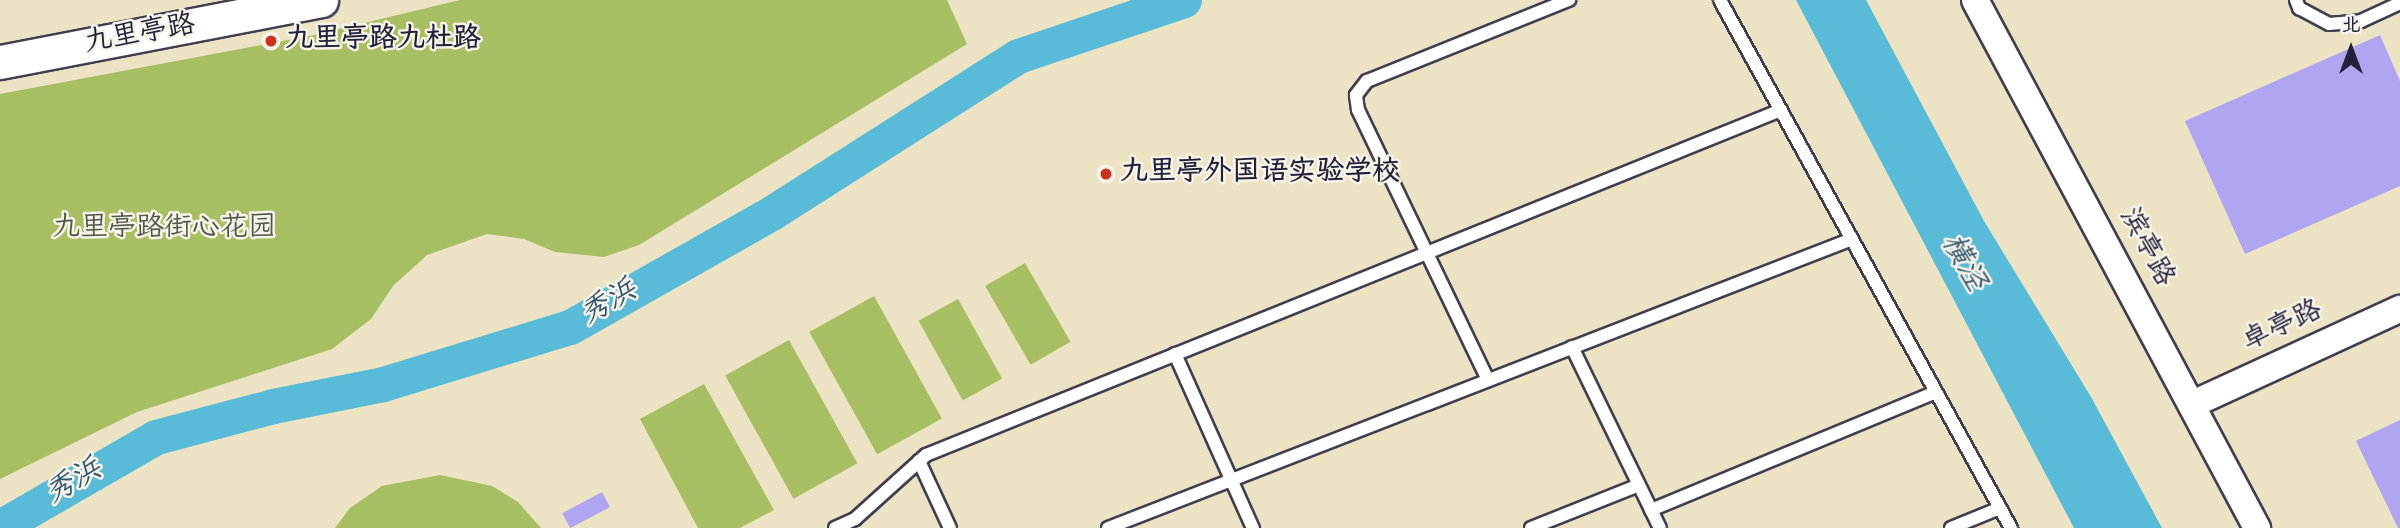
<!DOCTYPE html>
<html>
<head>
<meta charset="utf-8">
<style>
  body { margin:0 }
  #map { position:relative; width:2400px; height:528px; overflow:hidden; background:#ece3c4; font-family:Dekko,"LXGW WenKai TC",sans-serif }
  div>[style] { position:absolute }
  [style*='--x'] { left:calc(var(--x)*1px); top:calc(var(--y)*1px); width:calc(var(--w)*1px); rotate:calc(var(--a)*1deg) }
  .green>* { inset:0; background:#a7be63; transform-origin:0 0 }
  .water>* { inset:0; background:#59bbd8 }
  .canal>* { height:35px; margin:-17.5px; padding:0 17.5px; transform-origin:17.5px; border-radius:17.5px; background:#59bbd8 }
  .building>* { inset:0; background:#afa5f0; transform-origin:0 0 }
  .roads { filter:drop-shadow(2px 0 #403f50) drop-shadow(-2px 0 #403f50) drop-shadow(0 2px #403f50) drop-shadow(0 -2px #403f50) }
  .service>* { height:12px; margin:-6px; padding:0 6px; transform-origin:6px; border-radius:6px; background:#fff }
  .minor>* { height:26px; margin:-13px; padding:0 13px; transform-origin:13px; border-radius:13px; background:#fff }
  .tertiary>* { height:33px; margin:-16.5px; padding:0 16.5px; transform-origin:16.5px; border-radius:16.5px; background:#fff }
  .dots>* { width:19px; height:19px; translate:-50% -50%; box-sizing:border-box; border:4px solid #f7f3e8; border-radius:50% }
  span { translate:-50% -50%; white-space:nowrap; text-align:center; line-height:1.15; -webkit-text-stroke:5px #f7f3e8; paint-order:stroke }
  .street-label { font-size:28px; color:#22223b }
  .poi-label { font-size:28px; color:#22223b; font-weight:700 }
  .left { translate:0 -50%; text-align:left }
  .park-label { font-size:28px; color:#515949 }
  .water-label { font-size:30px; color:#355872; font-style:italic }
  .north { position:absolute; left:2316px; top:14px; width:70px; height:70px; -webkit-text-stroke:5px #f7f3e8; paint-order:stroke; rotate:0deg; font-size:19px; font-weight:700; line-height:28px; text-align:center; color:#22223b }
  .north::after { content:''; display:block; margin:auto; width:24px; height:32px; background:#22223b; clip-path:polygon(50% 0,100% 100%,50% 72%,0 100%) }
</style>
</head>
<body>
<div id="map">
  <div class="green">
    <div style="clip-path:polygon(460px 0,947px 0,967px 44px,639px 245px,604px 257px,555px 252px,524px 239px,487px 234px,427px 255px,393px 286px,371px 319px,332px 349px,137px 412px,0 479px,0 94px,310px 36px)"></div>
    <div style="left:1025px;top:263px;width:91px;height:46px;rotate:60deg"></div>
    <div style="left:874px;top:296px;width:140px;height:74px;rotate:61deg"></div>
    <div style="left:958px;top:299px;width:91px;height:45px;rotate:61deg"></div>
    <div style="left:789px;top:340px;width:141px;height:73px;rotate:61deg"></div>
    <div style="clip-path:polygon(704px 384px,774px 510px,740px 528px,698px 528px,640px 419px)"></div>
    <div style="clip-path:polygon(440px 475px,492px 486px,518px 502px,541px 528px,335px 528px,350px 508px,382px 486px)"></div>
  </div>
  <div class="water">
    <div style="clip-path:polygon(1796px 0,1866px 0,1984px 221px,2091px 397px,2162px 528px,2074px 528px)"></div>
  </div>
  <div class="canal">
    <div style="--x:0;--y:527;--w:180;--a:-30"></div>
    <div style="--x:156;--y:437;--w:121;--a:-14.8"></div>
    <div style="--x:273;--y:406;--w:112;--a:-11.3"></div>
    <div style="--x:383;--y:384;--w:195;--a:-17"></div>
    <div style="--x:570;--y:327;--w:233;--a:-29.5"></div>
    <div style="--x:773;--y:212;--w:290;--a:-32.5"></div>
    <div style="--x:1018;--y:56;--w:175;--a:-18.6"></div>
  </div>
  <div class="building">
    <div style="clip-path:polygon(2380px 35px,2400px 81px,2400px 186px,2245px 254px,2185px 121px)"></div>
    <div style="clip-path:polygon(2400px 420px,2400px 528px,2398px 528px,2356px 441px)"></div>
    <div style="left:602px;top:492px;width:17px;height:45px;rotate:62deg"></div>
  </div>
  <div class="roads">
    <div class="service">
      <div style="--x:1720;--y:0;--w:603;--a:61.14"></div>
      <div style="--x:2296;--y:0;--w:9;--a:69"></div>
      <div style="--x:2299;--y:8;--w:34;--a:28"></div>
      <div style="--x:2329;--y:24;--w:32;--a:-5"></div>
      <div style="--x:2361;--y:21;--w:43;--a:-24.8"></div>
      <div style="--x:1572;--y:347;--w:201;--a:64.1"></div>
      <div style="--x:1175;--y:354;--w:191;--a:65.9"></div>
      <div style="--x:1488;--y:380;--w:300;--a:-115.7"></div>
      <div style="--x:1358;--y:110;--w:15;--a:-98"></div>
      <div style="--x:1356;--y:95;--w:18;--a:-52"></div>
      <div style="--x:1367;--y:81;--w:218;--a:-21.9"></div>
      <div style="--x:919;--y:461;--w:74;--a:65.2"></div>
      <div style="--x:1651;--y:510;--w:308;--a:-22.5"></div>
      <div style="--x:835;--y:528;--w:22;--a:-24"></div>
      <div style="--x:855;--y:519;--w:96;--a:-42"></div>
      <div style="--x:926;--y:455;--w:922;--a:-21.97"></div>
      <div style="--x:1108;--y:528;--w:798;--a:-21.23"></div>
      <div style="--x:1531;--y:528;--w:116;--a:-21.7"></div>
      <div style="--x:1951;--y:528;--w:53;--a:-22.2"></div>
    </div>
    <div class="minor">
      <div style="--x:1975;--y:0;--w:599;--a:61.89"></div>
      <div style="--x:2193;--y:404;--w:228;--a:-24.7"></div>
    </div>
    <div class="tertiary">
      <div style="--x:0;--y:62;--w:327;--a:-10.9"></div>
    </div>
  </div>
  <div class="dots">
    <div style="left:271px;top:41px;background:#c8321e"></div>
    <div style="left:1106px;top:174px;background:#c8321e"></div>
  </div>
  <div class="street-label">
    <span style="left:140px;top:36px;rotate:-10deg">九里亭路</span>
    <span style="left:2145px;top:248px;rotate:62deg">滨亭路</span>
    <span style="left:2283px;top:328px;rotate:-25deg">卓亭路</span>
  </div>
  <div class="poi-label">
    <span class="left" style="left:285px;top:41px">九里亭路九杜路</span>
    <span class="left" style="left:1120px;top:174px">九里亭外国语实验学校</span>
  </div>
  <div class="park-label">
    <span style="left:164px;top:230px">九里亭路街心花园</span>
  </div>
  <div class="water-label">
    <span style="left:1961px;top:264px;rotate:61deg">横泾</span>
    <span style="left:610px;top:305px;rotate:-30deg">秀浜</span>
    <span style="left:75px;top:484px;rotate:-30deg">秀浜</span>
  </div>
  <div class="north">北</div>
</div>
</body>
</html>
